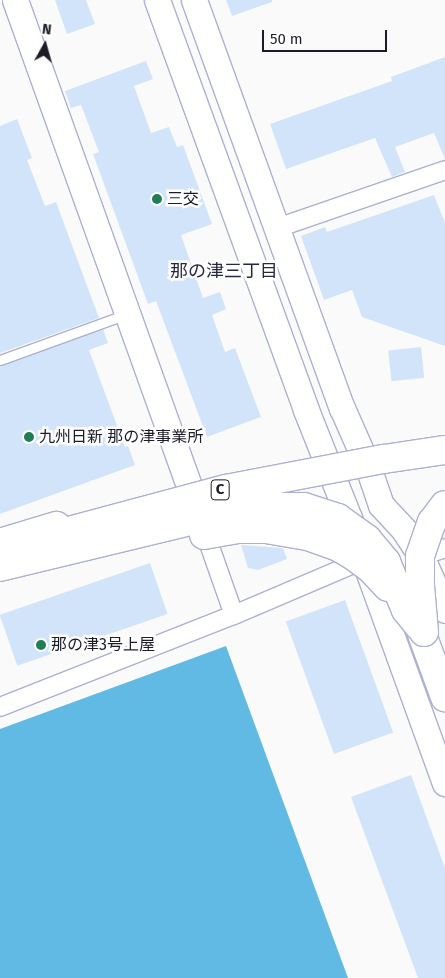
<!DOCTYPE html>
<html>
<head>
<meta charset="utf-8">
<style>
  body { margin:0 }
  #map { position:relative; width:445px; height:978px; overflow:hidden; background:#fafafa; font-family:"Fira Sans","Noto Sans JP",sans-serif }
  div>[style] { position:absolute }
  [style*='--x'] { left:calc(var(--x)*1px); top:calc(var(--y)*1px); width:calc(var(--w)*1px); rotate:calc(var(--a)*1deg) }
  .water>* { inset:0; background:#61bae4 }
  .building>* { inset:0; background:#d2e4fa; transform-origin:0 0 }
  .roads { filter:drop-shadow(1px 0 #acb1d1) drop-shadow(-1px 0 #acb1d1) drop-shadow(0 1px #acb1d1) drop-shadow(0 -1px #acb1d1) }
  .lane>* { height:9px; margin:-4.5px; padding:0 4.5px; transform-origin:4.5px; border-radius:4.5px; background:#fff }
  .street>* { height:18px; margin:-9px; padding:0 9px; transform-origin:9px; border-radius:9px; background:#fff }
  .secondary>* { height:25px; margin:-12.5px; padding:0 12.5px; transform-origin:12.5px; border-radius:12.5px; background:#fff }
  .highway>* { height:28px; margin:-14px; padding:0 14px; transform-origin:14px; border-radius:14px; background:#fff }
  .bridges { filter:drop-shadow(1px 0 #acb1d1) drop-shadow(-1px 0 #acb1d1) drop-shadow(0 1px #acb1d1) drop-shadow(0 -1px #acb1d1) }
  .highway-bridge>* { height:28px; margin:-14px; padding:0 14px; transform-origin:14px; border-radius:14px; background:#fff }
  .dots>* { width:14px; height:14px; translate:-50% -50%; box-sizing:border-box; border:2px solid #fff; border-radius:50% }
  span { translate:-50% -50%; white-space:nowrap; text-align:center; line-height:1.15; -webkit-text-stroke:5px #fff; paint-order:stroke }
  .shield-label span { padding:1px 4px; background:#fff; border:1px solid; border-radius:4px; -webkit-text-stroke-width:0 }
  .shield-label { font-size:15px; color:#1b1c28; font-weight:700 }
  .poi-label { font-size:16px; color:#1b1c28 }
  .left { translate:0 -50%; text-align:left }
  .neighbourhood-label { font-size:18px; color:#252841 }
  .north { position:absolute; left:20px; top:20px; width:50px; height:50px; -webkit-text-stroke:4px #fff; paint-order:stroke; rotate:7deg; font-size:14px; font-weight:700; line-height:20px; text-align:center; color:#1b1c28 }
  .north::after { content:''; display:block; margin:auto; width:18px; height:22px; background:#1b1c28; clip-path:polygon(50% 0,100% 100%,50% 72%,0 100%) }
  .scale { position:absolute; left:262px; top:30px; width:125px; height:22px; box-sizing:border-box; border:2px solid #1b1c28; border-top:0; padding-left:6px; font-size:15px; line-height:18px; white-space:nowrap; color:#1b1c28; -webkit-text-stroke:4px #fff; paint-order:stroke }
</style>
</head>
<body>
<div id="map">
  <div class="water">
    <div style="clip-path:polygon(226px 646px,348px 978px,0 978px,0 729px)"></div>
  </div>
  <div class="building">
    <div style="clip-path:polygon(55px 0,86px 0,95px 24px,67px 34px)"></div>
    <div style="clip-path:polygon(226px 0,272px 0,272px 2px,232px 16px)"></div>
    <div style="clip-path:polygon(445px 57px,445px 159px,434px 133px,395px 147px,405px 172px,392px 177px,375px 138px,286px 169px,270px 124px,392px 81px,391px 77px)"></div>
    <div style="clip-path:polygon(146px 61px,153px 79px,134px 86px,151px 133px,169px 127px,177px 147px,183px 145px,212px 224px,181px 235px,203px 298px,220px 292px,226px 309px,212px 315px,225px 352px,235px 348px,261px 417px,207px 437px,156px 301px,148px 304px,93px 154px,99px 152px,81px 105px,71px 108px,65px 91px)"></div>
    <div style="clip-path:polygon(17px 119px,32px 158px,27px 160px,45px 206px,56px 202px,99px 318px,0 353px,0 126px)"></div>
    <div style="clip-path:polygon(434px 195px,445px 223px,445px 346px,362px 317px,352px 290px,324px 300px,301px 236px,325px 227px,327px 232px)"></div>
    <div style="clip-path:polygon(103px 329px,108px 343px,89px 350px,125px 447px,128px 446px,135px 465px,0 514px,0 366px)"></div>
    <div style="left:421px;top:347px;width:31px;height:33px;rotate:84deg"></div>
    <div style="clip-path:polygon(241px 545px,283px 548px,287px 559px,258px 570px,248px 568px)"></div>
    <div style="left:150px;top:563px;width:54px;height:159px;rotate:71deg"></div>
    <div style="left:345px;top:600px;width:141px;height:63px;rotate:70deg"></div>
    <div style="clip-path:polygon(411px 775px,445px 868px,445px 978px,418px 978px,351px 797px)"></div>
  </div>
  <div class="roads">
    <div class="lane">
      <div style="--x:0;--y:360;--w:135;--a:-19.9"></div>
    </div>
    <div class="street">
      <div style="--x:277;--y:228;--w:178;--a:-19"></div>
      <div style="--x:203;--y:527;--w:93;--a:70.6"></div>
      <div style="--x:421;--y:556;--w:25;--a:-18"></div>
      <div style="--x:0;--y:707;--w:251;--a:-21.5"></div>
      <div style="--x:234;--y:615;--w:140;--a:-23.1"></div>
    </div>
    <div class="secondary">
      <div style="--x:15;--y:0;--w:516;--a:70.3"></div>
      <div style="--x:157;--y:0;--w:436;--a:70"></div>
      <div style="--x:306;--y:410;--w:116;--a:68.3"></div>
      <div style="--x:349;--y:518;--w:282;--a:70.1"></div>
      <div style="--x:194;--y:0;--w:434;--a:70.1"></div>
      <div style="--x:342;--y:408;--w:64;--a:66.2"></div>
      <div style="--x:368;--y:467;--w:40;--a:71.1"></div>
      <div style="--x:381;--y:505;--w:34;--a:47"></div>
      <div style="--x:404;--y:530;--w:31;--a:57"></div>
      <div style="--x:421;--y:556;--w:59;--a:66"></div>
    </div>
    <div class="highway">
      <div style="--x:419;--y:626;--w:76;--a:69.9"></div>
    </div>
  </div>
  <div class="bridges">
    <div class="highway-bridge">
      <div style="--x:204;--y:535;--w:36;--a:-10"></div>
      <div style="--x:239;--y:529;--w:27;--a:0"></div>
      <div style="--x:266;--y:529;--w:43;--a:9.5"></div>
      <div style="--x:308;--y:536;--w:32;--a:20"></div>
      <div style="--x:338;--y:547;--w:16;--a:30"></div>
      <div style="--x:352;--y:555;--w:22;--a:36"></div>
      <div style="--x:370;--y:568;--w:26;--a:47"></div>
      <div style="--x:39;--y:539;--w:194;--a:-15"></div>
      <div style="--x:226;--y:489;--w:161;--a:-10.8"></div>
      <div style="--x:384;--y:459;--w:62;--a:-8.4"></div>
      <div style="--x:0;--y:543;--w:59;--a:-16.9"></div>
      <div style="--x:0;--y:567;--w:242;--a:-13.6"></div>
      <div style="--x:235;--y:510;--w:33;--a:-5"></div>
      <div style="--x:268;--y:507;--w:36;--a:0"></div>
      <div style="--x:304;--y:507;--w:36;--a:18"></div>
      <div style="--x:338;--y:518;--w:36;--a:36"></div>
      <div style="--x:367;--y:539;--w:30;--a:50"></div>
      <div style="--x:386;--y:562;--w:52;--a:67.4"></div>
      <div style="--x:406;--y:610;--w:21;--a:51"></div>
      <div style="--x:424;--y:632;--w:47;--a:-94.9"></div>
      <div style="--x:420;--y:585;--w:29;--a:-90"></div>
      <div style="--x:420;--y:556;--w:36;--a:-71"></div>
      <div style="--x:432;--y:522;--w:21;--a:-53"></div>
    </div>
  </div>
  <div class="dots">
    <div style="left:157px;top:199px;background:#1f7e55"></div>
    <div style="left:29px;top:437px;background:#1f7e55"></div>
    <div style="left:41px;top:645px;background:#1f7e55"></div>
  </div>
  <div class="shield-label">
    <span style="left:220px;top:490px">C</span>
  </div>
  <div class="poi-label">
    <span class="left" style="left:167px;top:199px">三交</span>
    <span class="left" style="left:39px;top:437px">九州日新 那の津事業所</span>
    <span class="left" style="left:51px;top:645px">那の津3号上屋</span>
  </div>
  <div class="neighbourhood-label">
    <span style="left:224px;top:271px">那の津三丁目</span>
  </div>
  <div class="north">N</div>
  <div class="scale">50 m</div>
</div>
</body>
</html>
